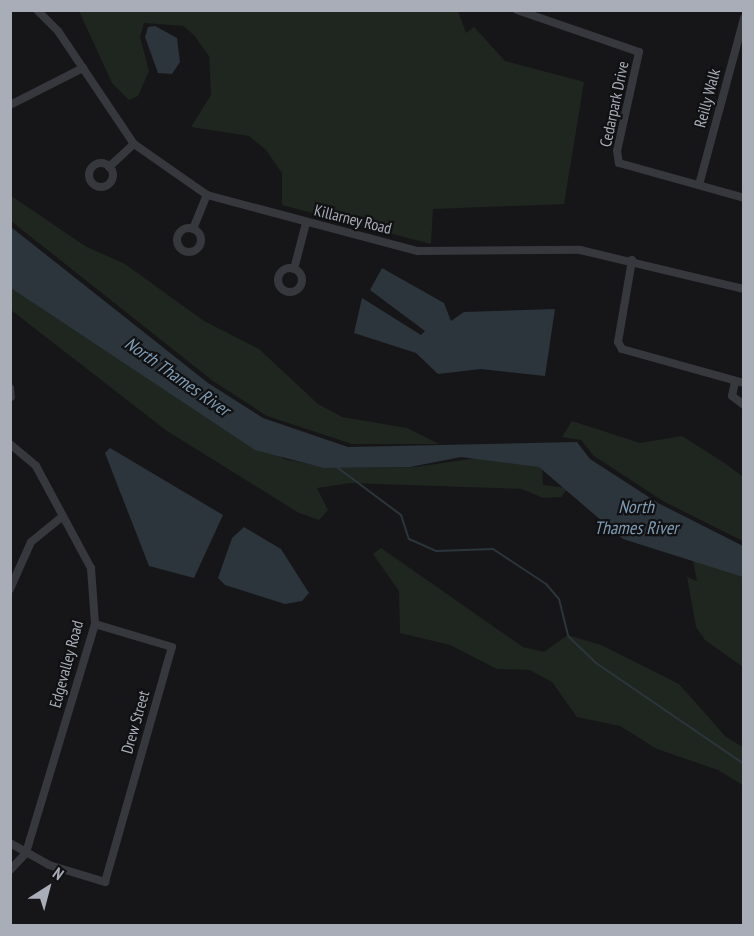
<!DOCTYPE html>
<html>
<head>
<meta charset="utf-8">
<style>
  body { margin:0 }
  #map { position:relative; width:754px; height:936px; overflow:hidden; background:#161618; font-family:"PT Sans Narrow",sans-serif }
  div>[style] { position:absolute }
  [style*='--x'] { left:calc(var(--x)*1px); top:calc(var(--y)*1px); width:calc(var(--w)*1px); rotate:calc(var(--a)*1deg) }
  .green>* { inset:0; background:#1e261f }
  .water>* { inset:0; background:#2c353c }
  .stream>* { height:2px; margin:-1px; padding:0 1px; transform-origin:1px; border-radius:1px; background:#2c353c }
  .minor>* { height:8px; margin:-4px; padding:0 4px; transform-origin:4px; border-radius:4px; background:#37383d }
  .minor>.ring { margin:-4px; padding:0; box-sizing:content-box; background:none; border:8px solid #37383d; border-radius:50% }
  span { translate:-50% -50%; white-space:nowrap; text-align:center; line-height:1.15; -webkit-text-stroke:4.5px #111113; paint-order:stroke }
  .street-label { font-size:16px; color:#a8adb8 }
  .water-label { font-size:18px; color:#7f9bb3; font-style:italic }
  .frame { position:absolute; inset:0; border:12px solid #a8adb8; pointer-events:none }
  .north { position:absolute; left:18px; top:858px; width:60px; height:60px; -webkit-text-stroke:4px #111113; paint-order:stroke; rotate:36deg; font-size:16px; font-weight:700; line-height:24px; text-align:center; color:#a8adb8 }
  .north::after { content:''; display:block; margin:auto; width:21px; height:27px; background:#a8adb8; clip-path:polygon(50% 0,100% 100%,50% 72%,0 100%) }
</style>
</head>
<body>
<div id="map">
  <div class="green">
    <div style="clip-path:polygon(79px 11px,458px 11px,466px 33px,474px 27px,505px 61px,584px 82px,564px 204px,433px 209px,431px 244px,282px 205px,282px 173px,266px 150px,249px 136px,191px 127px,211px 95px,209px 56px,194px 35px,183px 26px,144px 23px,140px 37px,149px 71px,138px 96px,129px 100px,112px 83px)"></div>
    <div style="clip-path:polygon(10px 195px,85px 246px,125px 264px,204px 321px,259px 349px,318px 404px,342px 417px,407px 428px,439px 444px,352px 444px,267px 416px,213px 381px,11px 221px)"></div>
    <div style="clip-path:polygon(10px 286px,284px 459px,329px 468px,415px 467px,491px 456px,542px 466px,543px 485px,568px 488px,561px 497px,543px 498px,522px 489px,350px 483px,317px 488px,328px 510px,319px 520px,299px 513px,167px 431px,11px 310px)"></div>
    <div style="clip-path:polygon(572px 421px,640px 443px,682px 436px,726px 464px,743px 477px,743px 541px,663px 501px,594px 456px,581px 440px,562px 437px)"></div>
    <div style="clip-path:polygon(381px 548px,523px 647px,544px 652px,568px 635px,601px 645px,679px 684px,726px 737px,743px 747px,743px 785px,718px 770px,657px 749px,620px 726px,577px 717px,552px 682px,530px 670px,497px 669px,450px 645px,400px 633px,399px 591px,373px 554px)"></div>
    <div style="clip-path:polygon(692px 556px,743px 574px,743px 667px,705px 640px,696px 627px,687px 577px,697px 581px)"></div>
  </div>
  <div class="water">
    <div style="clip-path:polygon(155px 26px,177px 38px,180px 62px,172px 74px,158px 73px,145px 37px,148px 27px)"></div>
    <div style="clip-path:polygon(11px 227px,208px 383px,263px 418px,348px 447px,577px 442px,590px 459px,658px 503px,743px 546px,743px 577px,623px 539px,539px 467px,461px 457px,410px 467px,324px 468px,255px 450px,11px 288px)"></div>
    <div style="clip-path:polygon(382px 268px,444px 303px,451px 321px,464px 312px,555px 309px,545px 376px,481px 369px,438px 374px,416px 353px,354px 333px,362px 298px,421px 335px,425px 331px,370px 290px)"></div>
    <div style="clip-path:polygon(110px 448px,223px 515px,194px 578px,149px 566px,105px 453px)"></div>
    <div style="clip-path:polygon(244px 527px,281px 549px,309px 593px,302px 601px,285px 604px,225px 585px,218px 578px,232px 538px)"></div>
  </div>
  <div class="stream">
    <div style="--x:338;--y:468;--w:79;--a:36.7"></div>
    <div style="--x:401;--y:515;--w:25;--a:72"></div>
    <div style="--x:409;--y:539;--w:30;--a:24"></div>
    <div style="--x:436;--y:551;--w:57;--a:-2"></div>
    <div style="--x:493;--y:549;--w:64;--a:33.4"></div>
    <div style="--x:546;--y:584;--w:20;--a:49"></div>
    <div style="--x:559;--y:599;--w:38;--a:76"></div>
    <div style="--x:568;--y:636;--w:39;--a:44"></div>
    <div style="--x:596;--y:663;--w:179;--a:34.3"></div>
  </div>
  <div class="minor">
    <div style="--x:37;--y:10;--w:30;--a:45"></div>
    <div style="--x:58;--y:31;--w:136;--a:56.1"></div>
    <div style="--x:134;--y:144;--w:89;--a:34.9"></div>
    <div style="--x:207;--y:195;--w:218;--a:14.9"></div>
    <div style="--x:418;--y:251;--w:162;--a:-0.4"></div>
    <div style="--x:580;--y:250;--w:169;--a:13.4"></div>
    <div style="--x:517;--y:10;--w:129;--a:19"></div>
    <div style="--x:639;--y:52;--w:101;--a:102.5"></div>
    <div style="--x:617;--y:151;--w:12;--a:81"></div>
    <div style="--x:619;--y:163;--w:130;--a:15.6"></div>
    <div style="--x:10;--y:105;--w:82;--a:-26.9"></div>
    <div class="ring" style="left:89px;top:163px;width:16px;height:16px"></div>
    <div style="--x:109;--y:167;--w:34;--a:-43"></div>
    <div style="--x:699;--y:185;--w:173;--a:-74.9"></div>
    <div class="ring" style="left:177px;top:228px;width:16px;height:16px"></div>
    <div style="--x:193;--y:229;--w:37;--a:-68"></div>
    <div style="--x:632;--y:260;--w:83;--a:99.7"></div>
    <div style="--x:618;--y:342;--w:8;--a:60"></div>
    <div style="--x:622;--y:349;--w:127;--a:15.6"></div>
    <div class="ring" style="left:278px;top:268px;width:16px;height:16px"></div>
    <div style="--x:294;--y:269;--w:48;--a:-75.4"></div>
    <div style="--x:735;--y:382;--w:14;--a:102"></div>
    <div style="--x:732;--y:396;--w:15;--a:37"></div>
    <div style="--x:10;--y:388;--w:9;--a:84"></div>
    <div style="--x:10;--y:444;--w:34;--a:40"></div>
    <div style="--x:36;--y:466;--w:116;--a:61.7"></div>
    <div style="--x:91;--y:568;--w:56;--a:85.9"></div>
    <div style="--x:95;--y:624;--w:239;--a:106.8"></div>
    <div style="--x:26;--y:853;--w:23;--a:133"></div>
    <div style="--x:10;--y:589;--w:51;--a:-65.9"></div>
    <div style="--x:31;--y:542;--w:41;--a:-39.1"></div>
    <div style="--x:10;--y:843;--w:45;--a:29.4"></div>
    <div style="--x:49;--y:865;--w:59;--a:16.9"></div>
    <div style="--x:105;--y:882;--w:244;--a:-74.1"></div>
    <div style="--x:172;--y:647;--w:80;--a:-163.4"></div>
  </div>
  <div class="street-label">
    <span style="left:707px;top:98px;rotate:-75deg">Reilly Walk</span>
    <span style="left:614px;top:104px;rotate:-78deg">Cedarpark Drive</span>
    <span style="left:353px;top:219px;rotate:14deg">Killarney Road</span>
    <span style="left:66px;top:664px;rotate:-75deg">Edgevalley Road</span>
    <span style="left:135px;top:722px;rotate:-74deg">Drew Street</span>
  </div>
  <div class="water-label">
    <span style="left:177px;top:377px;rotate:35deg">North Thames River</span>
    <span style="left:636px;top:518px">North<br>Thames River</span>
  </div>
  <div class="frame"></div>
  <div class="north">N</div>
</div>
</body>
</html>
